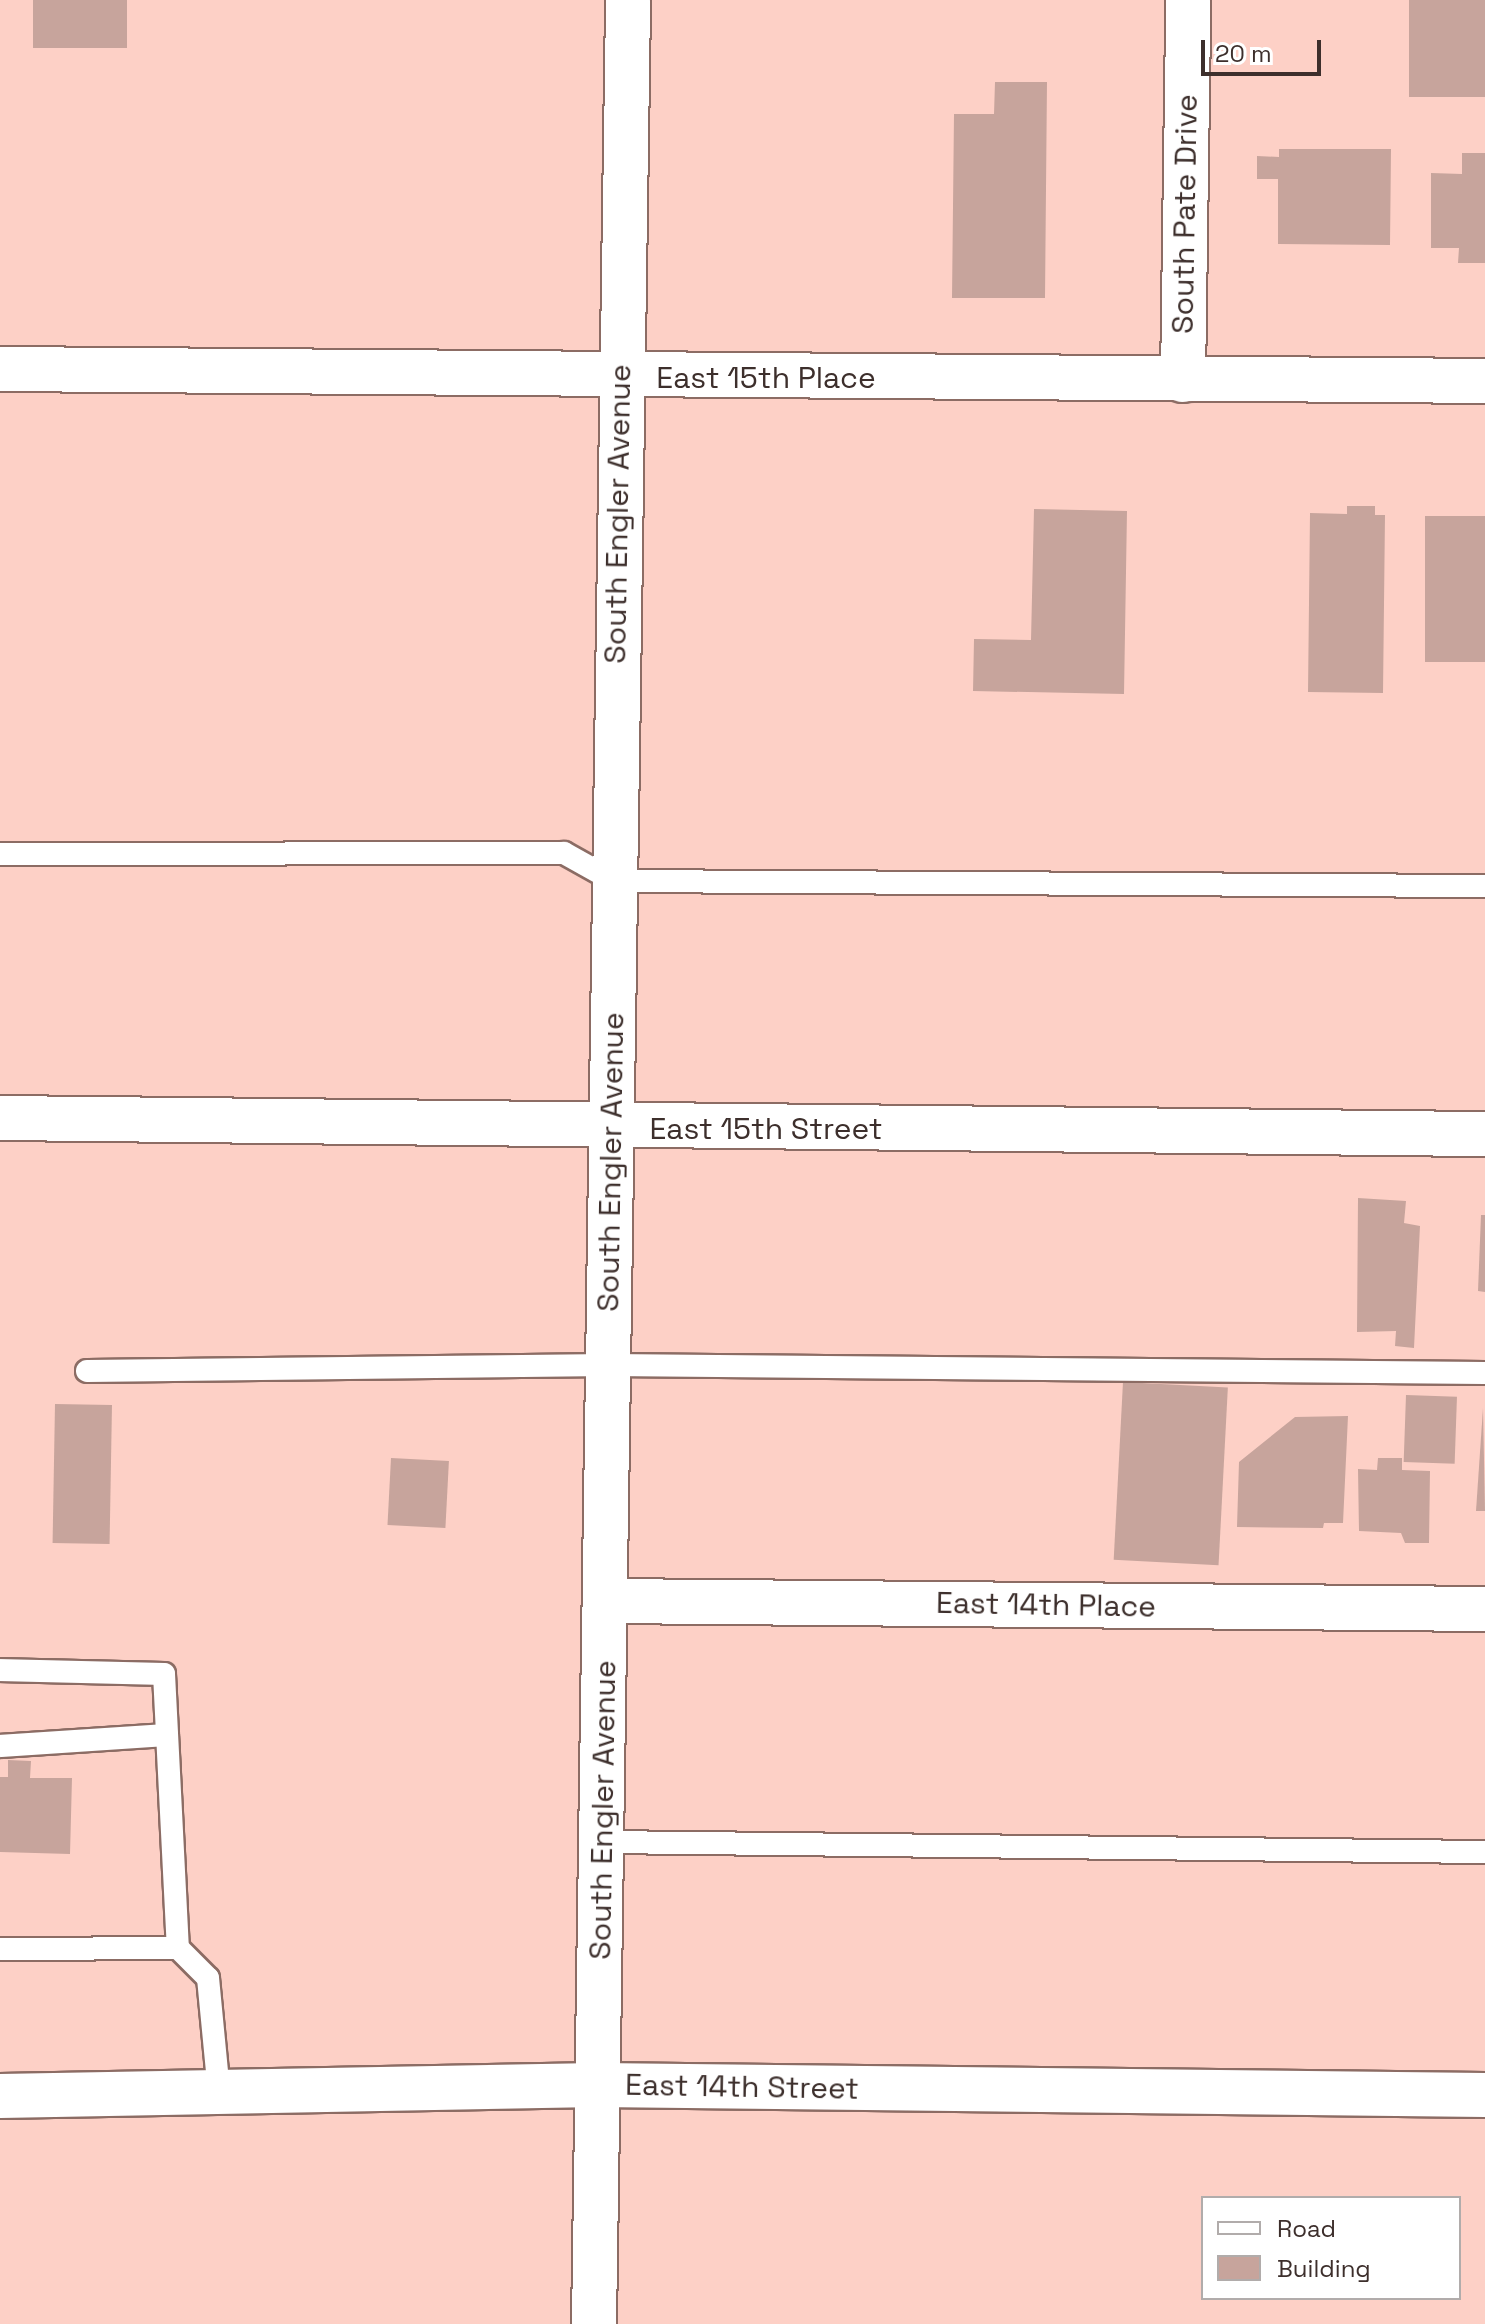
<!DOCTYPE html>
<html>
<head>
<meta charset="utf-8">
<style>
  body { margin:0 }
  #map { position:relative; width:1485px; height:2324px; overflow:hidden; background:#ffe1da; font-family:"Space Grotesk",sans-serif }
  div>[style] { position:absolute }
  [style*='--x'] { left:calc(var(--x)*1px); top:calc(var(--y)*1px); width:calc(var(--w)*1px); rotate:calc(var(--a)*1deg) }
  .built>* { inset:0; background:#fdd0c6 }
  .building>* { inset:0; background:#c7a49c; transform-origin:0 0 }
  .roads { filter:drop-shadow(2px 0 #8c6c64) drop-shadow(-2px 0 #8c6c64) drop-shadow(0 2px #8c6c64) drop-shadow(0 -2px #8c6c64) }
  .service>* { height:22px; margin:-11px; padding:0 11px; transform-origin:11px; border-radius:11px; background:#fff }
  .minor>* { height:44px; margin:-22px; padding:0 22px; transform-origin:22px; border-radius:22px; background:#fff }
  span { translate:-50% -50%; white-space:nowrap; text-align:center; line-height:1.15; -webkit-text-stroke:6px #fff; paint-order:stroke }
  .street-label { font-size:30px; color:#3d2f2c }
  .legend { position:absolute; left:1201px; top:2196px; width:260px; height:104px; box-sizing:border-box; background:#fff; border:2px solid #b1acab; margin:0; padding:10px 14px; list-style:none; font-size:24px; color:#3d2f2c }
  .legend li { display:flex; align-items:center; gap:16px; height:40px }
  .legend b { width:40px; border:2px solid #b1acab }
  .scale { position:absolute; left:1201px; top:40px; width:120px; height:36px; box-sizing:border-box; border:4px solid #3d2f2c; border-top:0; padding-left:10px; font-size:24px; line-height:28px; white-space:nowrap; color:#3d2f2c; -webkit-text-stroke:6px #fff; paint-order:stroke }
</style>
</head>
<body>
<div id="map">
  <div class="built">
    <div style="clip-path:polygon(evenodd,0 0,1485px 0,1485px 2324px,0 2324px,0 0,1203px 2198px,1459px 2198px,1459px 2298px,1203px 2298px,1203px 2198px)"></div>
  </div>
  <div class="building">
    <div style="left:33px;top:0;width:94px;height:48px"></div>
    <div style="left:1409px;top:0;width:76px;height:97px"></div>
    <div style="clip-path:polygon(995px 82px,1047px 82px,1045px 298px,952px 298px,954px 114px,994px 114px)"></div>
    <div style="clip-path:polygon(1279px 149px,1391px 149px,1390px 245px,1278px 244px,1278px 179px,1257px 179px,1257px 156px,1279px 157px)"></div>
    <div style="clip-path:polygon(1462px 153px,1485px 153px,1485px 263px,1458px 263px,1459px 248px,1431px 248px,1431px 173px,1462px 174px)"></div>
    <div style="clip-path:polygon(1347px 506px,1375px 506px,1375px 515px,1385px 515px,1383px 693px,1308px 692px,1310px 513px,1347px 514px)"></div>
    <div style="clip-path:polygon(1034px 509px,1127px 511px,1124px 694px,973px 691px,974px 639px,1031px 640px)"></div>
    <div style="left:1425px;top:516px;width:60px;height:146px"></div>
    <div style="clip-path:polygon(1358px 1198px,1406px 1201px,1404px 1223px,1420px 1226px,1414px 1348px,1395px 1346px,1396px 1331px,1357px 1332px)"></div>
    <div style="clip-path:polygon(1481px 1215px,1485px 1215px,1485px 1292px,1478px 1291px)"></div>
    <div style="left:1123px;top:1382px;width:105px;height:178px;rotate:3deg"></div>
    <div style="left:1406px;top:1395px;width:51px;height:67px;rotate:2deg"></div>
    <div style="left:55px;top:1404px;width:57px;height:139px;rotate:1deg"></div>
    <div style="clip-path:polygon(1483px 1408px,1485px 1511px,1476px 1511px)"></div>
    <div style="clip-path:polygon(1348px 1416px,1343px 1523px,1324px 1523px,1323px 1528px,1237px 1527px,1239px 1462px,1295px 1417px)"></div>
    <div style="left:391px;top:1458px;width:58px;height:67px;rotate:3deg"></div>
    <div style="clip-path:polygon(1378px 1458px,1402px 1458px,1402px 1470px,1430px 1471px,1429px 1543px,1405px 1543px,1401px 1533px,1359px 1531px,1358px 1469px,1377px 1470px)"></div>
    <div style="clip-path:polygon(8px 1760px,31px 1761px,30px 1778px,72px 1778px,70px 1854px,0 1852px,0 1777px,8px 1777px)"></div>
  </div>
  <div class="roads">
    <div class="service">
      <div style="--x:0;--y:854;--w:564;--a:-0.1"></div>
      <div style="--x:564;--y:853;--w:57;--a:29.2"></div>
      <div style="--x:614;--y:881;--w:871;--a:0.33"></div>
      <div style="--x:87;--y:1371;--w:522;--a:-0.66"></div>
      <div style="--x:609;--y:1365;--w:876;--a:0.52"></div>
      <div style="--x:0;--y:1670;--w:164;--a:1.4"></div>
      <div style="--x:164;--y:1674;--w:274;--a:87.1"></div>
      <div style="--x:178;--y:1948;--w:42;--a:45"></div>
      <div style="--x:208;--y:1978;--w:115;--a:84.5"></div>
      <div style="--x:0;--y:1746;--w:167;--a:-3.8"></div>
      <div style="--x:603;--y:1842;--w:882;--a:0.65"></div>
      <div style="--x:0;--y:1949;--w:178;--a:-0.3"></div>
    </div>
    <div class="minor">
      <div style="--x:0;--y:369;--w:1485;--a:0.46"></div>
      <div style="--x:1183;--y:380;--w:380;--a:-89.2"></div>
      <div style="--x:0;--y:1118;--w:1485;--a:0.62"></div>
      <div style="--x:607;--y:1601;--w:878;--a:0.52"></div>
      <div style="--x:0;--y:2096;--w:597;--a:-1.06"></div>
      <div style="--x:597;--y:2085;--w:888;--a:0.65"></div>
      <div style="--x:594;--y:2324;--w:2324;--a:-89.16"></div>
    </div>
  </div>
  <div class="street-label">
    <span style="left:1185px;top:214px;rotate:-89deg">South Pate Drive</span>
    <span style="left:766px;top:378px">East 15th Place</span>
    <span style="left:618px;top:514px;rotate:-89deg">South Engler Avenue</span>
    <span style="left:766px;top:1129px">East 15th Street</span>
    <span style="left:611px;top:1162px;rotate:-89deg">South Engler Avenue</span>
    <span style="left:1046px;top:1605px;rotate:1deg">East 14th Place</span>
    <span style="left:603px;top:1810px;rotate:-89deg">South Engler Avenue</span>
    <span style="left:742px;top:2087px;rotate:1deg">East 14th Street</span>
  </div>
  <ul class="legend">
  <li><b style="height:10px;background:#fff"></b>Road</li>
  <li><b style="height:22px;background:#c7a49c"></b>Building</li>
  </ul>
  <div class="scale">20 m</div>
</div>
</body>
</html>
